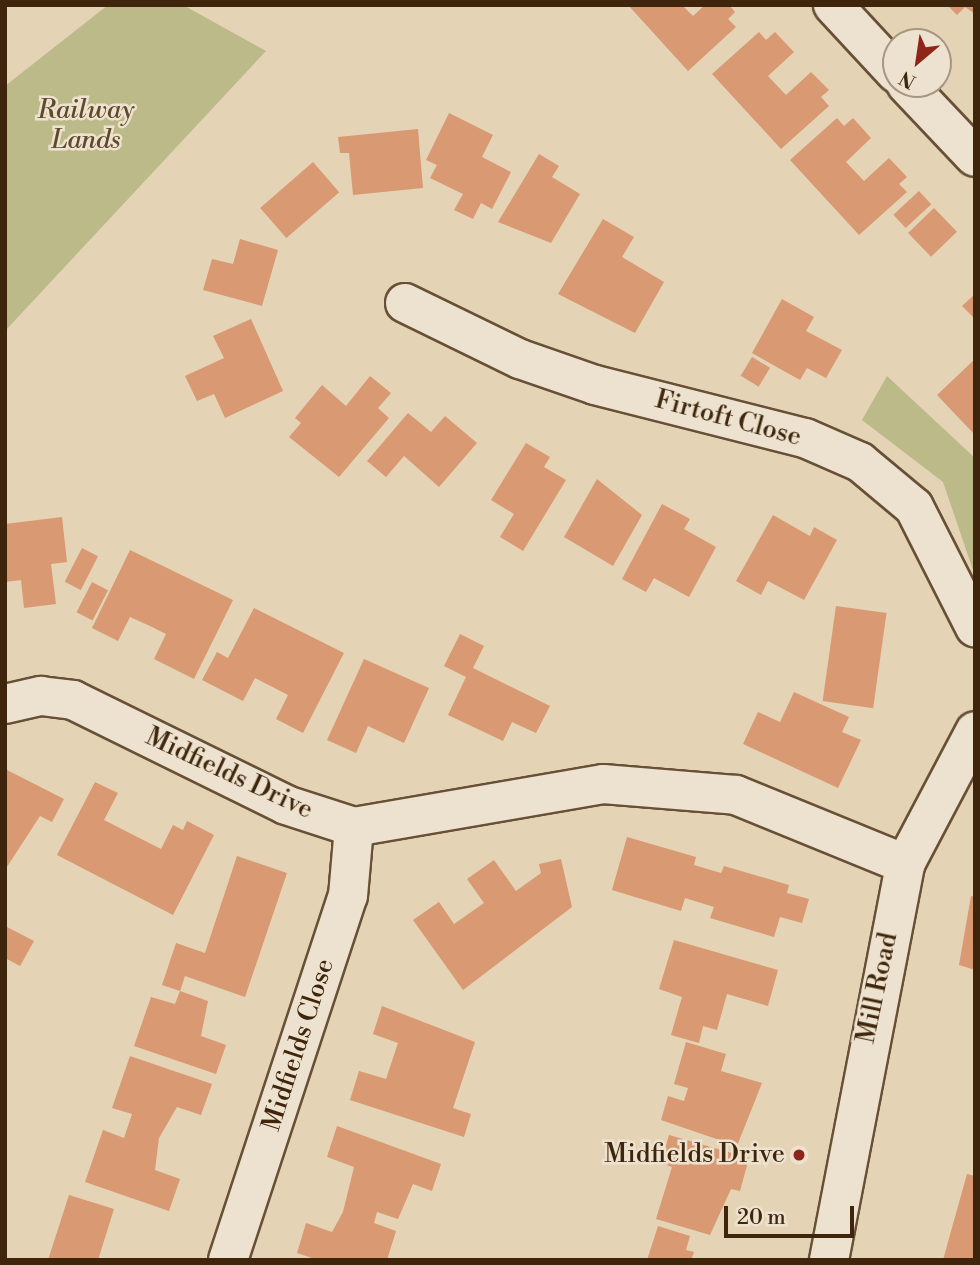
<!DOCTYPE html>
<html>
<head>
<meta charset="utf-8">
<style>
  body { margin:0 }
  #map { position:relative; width:980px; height:1265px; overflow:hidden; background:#e4d3b5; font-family:"Libre Bodoni",serif }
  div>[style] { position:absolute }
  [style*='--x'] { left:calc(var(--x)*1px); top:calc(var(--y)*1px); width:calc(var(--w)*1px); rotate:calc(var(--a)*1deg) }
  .green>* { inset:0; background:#bcba88 }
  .building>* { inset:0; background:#d89973; transform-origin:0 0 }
  .roads { filter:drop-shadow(2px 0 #685036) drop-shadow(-2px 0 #685036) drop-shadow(0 2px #685036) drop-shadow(0 -2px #685036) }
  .street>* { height:38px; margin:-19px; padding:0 19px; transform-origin:19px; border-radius:19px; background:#ede2cf }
  .secondary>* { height:38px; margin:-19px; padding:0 19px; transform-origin:19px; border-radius:19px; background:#ede2cf }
  .dots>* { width:19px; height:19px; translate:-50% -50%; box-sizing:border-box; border:4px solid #ede2cf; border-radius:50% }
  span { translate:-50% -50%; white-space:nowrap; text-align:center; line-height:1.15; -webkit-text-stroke:5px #ede2cf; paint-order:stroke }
  .park-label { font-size:26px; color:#5e4a2a; font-style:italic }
  .street-label { font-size:26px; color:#3e250b }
  .poi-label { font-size:26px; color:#3e250b }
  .right { translate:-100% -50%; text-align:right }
  .frame { position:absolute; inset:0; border:7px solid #3e250b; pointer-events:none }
  .north { position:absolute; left:882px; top:28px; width:70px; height:70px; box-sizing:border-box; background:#ede2cf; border:2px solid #a79681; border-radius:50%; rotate:209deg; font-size:19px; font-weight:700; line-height:28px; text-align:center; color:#3e250b }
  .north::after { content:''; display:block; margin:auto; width:24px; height:32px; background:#8f2418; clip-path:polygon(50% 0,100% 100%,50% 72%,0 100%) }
  .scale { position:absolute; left:724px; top:1206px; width:130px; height:32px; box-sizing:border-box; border:4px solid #3e250b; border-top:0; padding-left:9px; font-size:21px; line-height:24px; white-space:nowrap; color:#3e250b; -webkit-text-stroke:5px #ede2cf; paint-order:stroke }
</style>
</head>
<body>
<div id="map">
  <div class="green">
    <div style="clip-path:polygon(108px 5px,183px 5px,266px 51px,5px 331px,5px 86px)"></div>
    <div style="clip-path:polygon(887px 376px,975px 458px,975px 576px,943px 482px,862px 420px)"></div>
  </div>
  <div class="building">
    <div style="clip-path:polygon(628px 5px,682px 5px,693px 16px,705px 5px,729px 5px,735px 12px,728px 19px,736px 27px,688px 71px)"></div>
    <div style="clip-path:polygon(947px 5px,975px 5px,975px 14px,965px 7px,957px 15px)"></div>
    <div style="clip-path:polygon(759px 32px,766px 40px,775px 32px,794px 52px,768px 76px,786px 95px,811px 72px,829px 90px,821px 97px,829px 106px,781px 149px,712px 74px)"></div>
    <div style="clip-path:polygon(449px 113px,493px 135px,482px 157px,511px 172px,492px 209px,481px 203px,473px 219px,454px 210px,463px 194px,430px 178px,437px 165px,426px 160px)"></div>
    <div style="clip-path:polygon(837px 118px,844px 126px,853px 118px,871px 138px,846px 162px,864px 181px,889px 158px,907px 177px,899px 184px,907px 192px,859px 235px,790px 160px)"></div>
    <div style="clip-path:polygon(418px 129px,423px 188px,353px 195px,349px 153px,340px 153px,338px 137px)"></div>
    <div style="clip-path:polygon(539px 154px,559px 166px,552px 177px,580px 194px,551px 243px,498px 222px)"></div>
    <div style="left:313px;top:162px;width:40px;height:70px;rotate:49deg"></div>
    <div style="left:919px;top:191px;width:18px;height:35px;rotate:47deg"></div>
    <div style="left:934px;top:208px;width:33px;height:36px;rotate:46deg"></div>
    <div style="clip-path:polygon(603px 219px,634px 237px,622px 257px,664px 282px,635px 333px,558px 294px)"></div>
    <div style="clip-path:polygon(240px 239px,278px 250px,262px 306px,203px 290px,212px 259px,233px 264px)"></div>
    <div style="clip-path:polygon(975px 294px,975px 319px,962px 306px)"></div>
    <div style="clip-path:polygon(782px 299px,814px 317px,806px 331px,842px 350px,826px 378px,807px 368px,800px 380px,752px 353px)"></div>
    <div style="clip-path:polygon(251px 319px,283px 391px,225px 418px,214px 394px,197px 401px,185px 376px,224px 358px,213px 336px)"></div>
    <div style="left:752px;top:357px;width:21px;height:22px;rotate:31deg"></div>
    <div style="clip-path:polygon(975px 359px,975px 435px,937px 395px)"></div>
    <div style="clip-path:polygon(370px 376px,391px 393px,378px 408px,389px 418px,339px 477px,289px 437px,301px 423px,295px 418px,322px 385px,346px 406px)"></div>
    <div style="clip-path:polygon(408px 413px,431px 432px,445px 416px,477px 443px,439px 487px,404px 456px,386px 477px,367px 461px)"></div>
    <div style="clip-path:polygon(526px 443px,550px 457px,544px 467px,566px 480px,523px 551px,500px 537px,514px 514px,491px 500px)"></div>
    <div style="clip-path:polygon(597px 479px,642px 515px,613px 566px,564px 537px)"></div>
    <div style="clip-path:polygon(662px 504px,690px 519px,684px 529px,716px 547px,689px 597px,654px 578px,646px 592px,622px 579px)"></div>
    <div style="clip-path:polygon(773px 515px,810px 536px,814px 527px,837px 540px,804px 600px,768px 581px,761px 595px,736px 581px)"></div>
    <div style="clip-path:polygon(62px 517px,67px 562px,51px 564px,56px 604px,24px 608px,21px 580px,5px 582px,5px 524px)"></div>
    <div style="left:82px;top:548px;width:18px;height:38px;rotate:27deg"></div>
    <div style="clip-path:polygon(130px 550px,233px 600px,194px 679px,154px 659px,166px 634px,150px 626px,130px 617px,118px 641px,92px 628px)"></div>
    <div style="left:92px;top:582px;width:18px;height:34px;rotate:27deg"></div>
    <div style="left:836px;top:606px;width:51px;height:96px;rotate:8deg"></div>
    <div style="clip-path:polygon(254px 608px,344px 653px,303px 733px,276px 719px,288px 695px,255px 678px,243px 701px,202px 680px,217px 652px,228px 658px)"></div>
    <div style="clip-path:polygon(460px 634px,484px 646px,473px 668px,550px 706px,536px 733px,512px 722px,503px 741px,448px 715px,466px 677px,444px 666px)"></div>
    <div style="clip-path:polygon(364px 659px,429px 688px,404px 743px,368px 726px,356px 753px,327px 740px)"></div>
    <div style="clip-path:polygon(794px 692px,849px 717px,842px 732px,861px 740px,838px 788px,743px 744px,758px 712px,780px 722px)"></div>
    <div style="clip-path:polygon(5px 769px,64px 799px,52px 822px,40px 816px,5px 870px)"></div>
    <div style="clip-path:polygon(95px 782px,118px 793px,104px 820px,161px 849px,173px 825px,183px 830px,187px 821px,214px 835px,173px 915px,57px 855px)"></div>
    <div style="clip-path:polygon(627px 837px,696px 857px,694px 865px,721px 873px,724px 866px,789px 885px,787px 893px,809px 899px,802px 923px,780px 917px,774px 937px,710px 918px,714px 907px,685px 898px,681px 911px,612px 890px)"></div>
    <div style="clip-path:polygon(237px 856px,287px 873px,245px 997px,185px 976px,180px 991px,162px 985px,176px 943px,205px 953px)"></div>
    <div style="clip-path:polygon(561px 859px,572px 907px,463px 990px,413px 920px,439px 902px,454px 924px,484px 903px,467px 879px,494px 860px,516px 891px,541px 873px,539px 864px)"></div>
    <div style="clip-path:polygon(971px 896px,975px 897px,975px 970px,959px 965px)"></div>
    <div style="clip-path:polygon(5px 926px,34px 941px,20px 966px,5px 958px)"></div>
    <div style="clip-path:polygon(674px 940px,778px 970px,768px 1006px,727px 994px,717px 1030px,703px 1026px,699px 1043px,671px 1035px,682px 997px,659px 989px)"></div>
    <div style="clip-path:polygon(180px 991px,208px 1001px,201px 1036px,226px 1045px,216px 1074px,134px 1046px,151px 997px,175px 1004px)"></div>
    <div style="clip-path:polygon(382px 1006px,475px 1042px,453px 1108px,471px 1114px,464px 1137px,350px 1100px,359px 1071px,386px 1079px,398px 1043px,373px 1034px)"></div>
    <div style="clip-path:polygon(686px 1042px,726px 1054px,721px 1071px,762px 1083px,737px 1146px,661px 1120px,668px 1096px,684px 1101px,688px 1088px,674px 1084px)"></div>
    <div style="clip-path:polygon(130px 1056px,212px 1084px,201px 1115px,177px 1107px,159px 1138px,155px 1170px,180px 1179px,169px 1211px,85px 1182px,103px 1130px,124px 1138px,132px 1114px,112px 1108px)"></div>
    <div style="clip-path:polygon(337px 1126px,441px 1164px,432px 1191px,413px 1184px,398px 1219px,377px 1212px,374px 1223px,396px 1231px,387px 1260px,318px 1260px,297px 1253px,306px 1223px,332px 1232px,343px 1212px,354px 1167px,327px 1157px)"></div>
    <div style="clip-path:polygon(669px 1135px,749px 1158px,740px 1191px,731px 1189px,710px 1235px,656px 1219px,672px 1167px,661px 1163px)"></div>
    <div style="clip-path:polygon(967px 1174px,975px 1176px,975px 1260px,943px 1260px)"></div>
    <div style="clip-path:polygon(69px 1195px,114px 1209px,98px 1260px,48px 1260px)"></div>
    <div style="clip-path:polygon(658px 1226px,690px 1236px,686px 1250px,694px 1252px,691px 1260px,647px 1260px)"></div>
  </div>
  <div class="roads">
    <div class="street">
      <div style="--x:833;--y:5;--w:93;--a:47.2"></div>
      <div style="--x:906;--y:84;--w:100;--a:46.6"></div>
      <div style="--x:405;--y:303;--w:128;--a:26"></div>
      <div style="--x:520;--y:359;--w:79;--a:19.1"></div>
      <div style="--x:595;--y:385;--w:217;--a:14.2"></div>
      <div style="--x:805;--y:438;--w:60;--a:23.6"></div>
      <div style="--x:860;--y:462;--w:70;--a:39.8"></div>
      <div style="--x:914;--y:507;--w:135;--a:63.1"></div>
      <div style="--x:5;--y:704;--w:37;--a:-13"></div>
      <div style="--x:41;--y:696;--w:32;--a:7"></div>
      <div style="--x:73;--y:700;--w:237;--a:26.2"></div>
      <div style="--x:286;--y:805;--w:71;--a:17.9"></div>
      <div style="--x:354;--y:827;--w:253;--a:-9.8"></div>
      <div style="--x:603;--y:784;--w:133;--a:4.7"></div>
      <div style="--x:736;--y:795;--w:183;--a:22.2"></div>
      <div style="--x:228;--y:1260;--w:383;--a:-71.8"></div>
      <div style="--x:348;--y:896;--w:69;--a:-85"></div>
    </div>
    <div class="secondary">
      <div style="--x:829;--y:1260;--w:403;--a:-79.1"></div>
      <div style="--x:905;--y:864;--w:150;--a:-62.2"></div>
    </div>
  </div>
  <div class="dots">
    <div style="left:799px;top:1155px;background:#8f2418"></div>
  </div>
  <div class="park-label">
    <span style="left:86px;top:126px">Railway<br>Lands</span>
  </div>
  <div class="street-label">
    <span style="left:728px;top:419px;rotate:15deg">Firtoft Close</span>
    <span style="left:229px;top:774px;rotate:25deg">Midfields Drive</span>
    <span style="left:878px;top:988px;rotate:-78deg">Mill Road</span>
    <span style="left:299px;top:1045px;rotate:-72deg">Midfields Close</span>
  </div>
  <div class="poi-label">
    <span class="right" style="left:785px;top:1155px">Midfields Drive</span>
  </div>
  <div class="frame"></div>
  <div class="north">N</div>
  <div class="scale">20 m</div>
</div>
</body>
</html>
